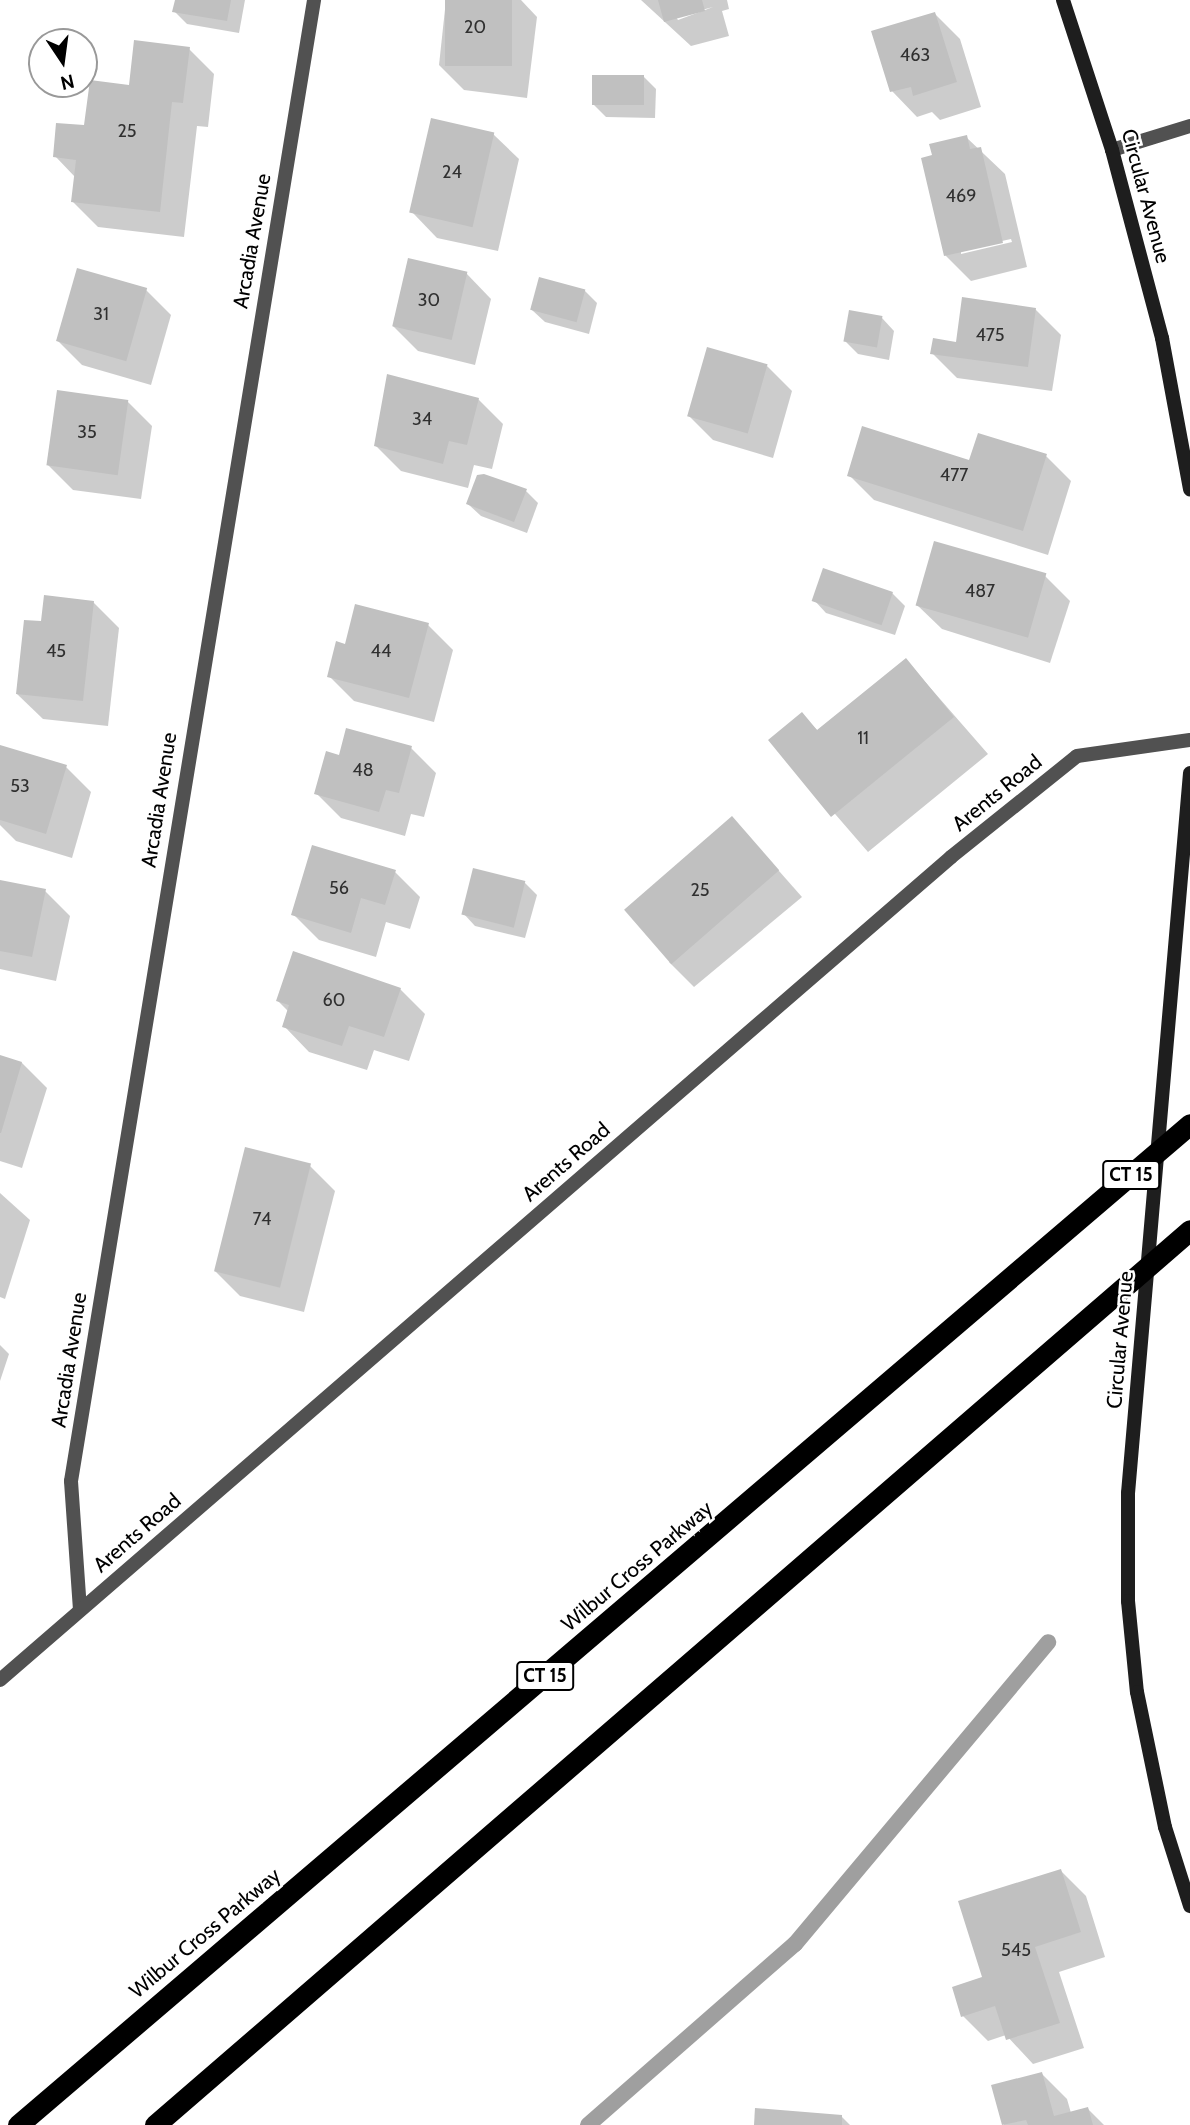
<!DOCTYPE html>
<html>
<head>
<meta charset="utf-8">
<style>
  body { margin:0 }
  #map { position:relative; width:1190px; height:2125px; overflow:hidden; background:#fff; font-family:Cabin,sans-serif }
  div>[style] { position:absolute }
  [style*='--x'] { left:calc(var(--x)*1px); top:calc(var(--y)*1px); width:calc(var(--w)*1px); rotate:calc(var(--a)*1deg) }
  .shadow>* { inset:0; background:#0003 }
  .stream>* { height:16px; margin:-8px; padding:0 8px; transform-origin:8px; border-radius:8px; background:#9f9f9f }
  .building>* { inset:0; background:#c0c0c0; transform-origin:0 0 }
  .street>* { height:14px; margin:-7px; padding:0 7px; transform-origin:7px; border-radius:7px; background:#515151 }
  .secondary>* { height:14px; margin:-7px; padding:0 7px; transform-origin:7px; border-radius:7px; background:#1e1e1e }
  .highway>* { height:21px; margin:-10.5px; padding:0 10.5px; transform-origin:10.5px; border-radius:10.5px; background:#000 }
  span { translate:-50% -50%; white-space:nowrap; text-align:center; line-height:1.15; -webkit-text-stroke:5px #fff; paint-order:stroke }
  .number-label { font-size:18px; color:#303030 }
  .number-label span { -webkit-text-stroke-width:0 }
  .shield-label span { padding:2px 5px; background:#fff; border:2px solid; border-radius:5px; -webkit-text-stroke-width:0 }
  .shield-label { font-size:19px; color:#000; font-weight:700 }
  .street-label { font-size:21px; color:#000 }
  .north { position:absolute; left:28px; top:28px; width:70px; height:70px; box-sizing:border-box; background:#fff; border:2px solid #999; border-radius:50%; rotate:167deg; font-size:19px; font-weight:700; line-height:28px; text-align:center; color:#000 }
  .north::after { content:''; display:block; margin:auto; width:24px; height:32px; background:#000; clip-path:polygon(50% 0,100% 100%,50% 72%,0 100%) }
</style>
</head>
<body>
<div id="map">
  <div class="shadow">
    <div style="clip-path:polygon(176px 0,245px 0,239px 33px,187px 24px,174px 11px)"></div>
    <div style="clip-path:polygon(446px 0,521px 0,537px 17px,527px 98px,464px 90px,439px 65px)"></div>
    <div style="clip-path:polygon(evenodd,641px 0,727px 0,729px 9px,722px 11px,729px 36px,691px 46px,641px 0,713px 7px,678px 20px,676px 17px,713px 7px)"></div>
    <div style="clip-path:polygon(935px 14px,960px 39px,981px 107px,940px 120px,932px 112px,917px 117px,892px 91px)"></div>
    <div style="clip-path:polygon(189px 49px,214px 74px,208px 127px,197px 126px,184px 237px,98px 227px,73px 202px,75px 177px,55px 156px,130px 87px)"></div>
    <div style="clip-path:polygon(643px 76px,656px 89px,655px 118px,606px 117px,594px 105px)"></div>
    <div style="clip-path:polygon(493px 134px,519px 159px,498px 251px,437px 238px,412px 212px)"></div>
    <div style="clip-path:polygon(evenodd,966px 137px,1005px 174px,1027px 267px,971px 281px,945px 255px,934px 157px,966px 137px,1011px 239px,1012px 242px,961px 254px,961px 250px,1011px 239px)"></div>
    <div style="clip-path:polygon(466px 273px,491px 299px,475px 365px,418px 351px,393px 326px)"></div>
    <div style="clip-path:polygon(146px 290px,171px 315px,151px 385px,82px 365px,57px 340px)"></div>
    <div style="clip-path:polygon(584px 290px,597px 303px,589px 334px,545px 322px,532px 310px)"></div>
    <div style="clip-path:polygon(1035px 309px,1061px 335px,1052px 391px,957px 378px,932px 353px)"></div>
    <div style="clip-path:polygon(882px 318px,894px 331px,889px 360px,858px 354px,846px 342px)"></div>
    <div style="clip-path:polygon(767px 366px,792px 391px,773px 458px,713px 440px,688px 415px)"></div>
    <div style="clip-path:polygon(388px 376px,478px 399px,503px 424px,492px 469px,474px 465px,468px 488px,401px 471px,376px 446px)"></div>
    <div style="clip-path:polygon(127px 401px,152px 426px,141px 499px,73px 490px,48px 465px)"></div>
    <div style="clip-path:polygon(1046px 456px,1071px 481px,1048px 555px,874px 500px,849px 475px)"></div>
    <div style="clip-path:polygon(526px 491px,538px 503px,527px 533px,481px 516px,468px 504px)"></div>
    <div style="clip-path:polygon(1045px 576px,1070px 601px,1050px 663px,942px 629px,916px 604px)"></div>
    <div style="clip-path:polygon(892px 593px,905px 606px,895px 635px,826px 613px,814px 600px)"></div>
    <div style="clip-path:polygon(93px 602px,119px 628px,108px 726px,43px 719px,17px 694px,42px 623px)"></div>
    <div style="clip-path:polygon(428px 625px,453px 650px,434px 722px,354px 701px,329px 676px,346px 646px)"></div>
    <div style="clip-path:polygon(906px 660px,988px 754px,868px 852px,771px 740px,802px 715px,818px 731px)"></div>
    <div style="clip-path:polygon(0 747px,66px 767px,91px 792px,72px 858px,16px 841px,0 825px)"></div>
    <div style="clip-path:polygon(411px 748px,436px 773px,424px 817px,411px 814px,405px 836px,341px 818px,316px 793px,340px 757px)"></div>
    <div style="clip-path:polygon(732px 818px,802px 897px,694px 987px,669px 962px)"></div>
    <div style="clip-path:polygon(395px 872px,420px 897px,410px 929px,386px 922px,376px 957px,319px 940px,293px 914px)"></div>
    <div style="clip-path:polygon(0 881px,45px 891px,70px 916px,56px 981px,0 969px)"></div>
    <div style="clip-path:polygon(524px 882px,537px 895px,525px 938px,475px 926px,463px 913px)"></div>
    <div style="clip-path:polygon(400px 989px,425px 1014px,409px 1061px,374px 1050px,367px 1070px,309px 1052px,284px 1026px,289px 1012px,278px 1001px)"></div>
    <div style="clip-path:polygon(0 1056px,22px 1063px,47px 1088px,22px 1168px,0 1161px)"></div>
    <div style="clip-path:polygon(310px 1166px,335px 1191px,304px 1312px,240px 1296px,215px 1271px)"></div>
    <div style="clip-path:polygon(0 1193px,30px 1220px,5px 1299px,0 1297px)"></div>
    <div style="clip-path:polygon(0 1345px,9px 1354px,0 1381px)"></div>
    <div style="clip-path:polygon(1061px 1871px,1086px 1896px,1105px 1957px,1059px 1972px,1084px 2048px,1033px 2064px,1006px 2035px,988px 2041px,963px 2016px)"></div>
    <div style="clip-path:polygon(1042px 2074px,1067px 2099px,1071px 2113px,1088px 2109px,1104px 2125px,1004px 2125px,993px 2087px)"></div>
    <div style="clip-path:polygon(842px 2117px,850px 2125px,756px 2125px)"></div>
  </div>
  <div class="stream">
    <div style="--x:588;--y:2125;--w:275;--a:-41.2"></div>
    <div style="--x:795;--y:1944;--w:394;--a:-50"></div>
  </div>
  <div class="building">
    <div style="clip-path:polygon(175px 0,231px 0,227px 21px,172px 12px)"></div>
    <div style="left:445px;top:0;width:67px;height:66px"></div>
    <div style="clip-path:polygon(658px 0,702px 0,705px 11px,664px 22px)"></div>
    <div style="clip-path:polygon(935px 12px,957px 82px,913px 96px,911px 87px,890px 92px,871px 31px)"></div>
    <div style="clip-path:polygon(134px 40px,190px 47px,183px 103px,172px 102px,160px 212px,71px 202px,76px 160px,53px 157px,56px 123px,84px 125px,90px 80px,129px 85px)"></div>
    <div style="left:592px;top:75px;width:52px;height:30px"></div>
    <div style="left:431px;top:118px;width:65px;height:97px;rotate:13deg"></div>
    <div style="clip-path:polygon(967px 135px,970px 149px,981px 147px,1003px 243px,944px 256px,921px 158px,932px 155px,929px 144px)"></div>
    <div style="left:408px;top:258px;width:61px;height:70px;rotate:13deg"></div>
    <div style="left:77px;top:268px;width:73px;height:76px;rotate:16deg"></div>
    <div style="left:539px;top:277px;width:48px;height:34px;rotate:15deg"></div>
    <div style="clip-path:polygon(962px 297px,1036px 308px,1028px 367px,930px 354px,933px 338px,956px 342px)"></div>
    <div style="left:849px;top:310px;width:34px;height:32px;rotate:10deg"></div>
    <div style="left:707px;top:347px;width:63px;height:72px;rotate:16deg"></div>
    <div style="clip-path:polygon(387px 374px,479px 398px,467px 445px,449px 441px,443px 464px,374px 446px)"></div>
    <div style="left:57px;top:390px;width:72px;height:76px;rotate:8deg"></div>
    <div style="clip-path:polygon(862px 426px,969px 460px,978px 433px,1047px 454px,1023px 531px,847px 476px)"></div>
    <div style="clip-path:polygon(484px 474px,527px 489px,514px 522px,466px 504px,477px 475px)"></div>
    <div style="left:934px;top:541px;width:117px;height:67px;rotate:16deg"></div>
    <div style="left:823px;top:568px;width:74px;height:35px;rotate:19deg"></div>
    <div style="clip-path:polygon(44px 595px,94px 601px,83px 701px,16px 694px,24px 620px,41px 621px)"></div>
    <div style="clip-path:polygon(355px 604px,429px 623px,409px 698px,327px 677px,336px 641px,345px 644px)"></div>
    <div style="clip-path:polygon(906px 658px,954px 717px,831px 817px,768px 740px,802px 712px,817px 730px)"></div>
    <div style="clip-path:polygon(346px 728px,412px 746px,399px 793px,386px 790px,379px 812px,314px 794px,326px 751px,339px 755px)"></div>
    <div style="clip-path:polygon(0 745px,67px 765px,46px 834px,0 820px)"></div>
    <div style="left:732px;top:816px;width:72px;height:143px;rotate:49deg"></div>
    <div style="clip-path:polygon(312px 845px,396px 870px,385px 905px,361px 898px,351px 933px,291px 915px)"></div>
    <div style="left:473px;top:868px;width:54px;height:48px;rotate:14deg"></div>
    <div style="clip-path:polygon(0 880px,46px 889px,32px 957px,0 951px)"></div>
    <div style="clip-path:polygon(293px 951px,401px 988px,384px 1037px,349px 1026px,342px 1046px,282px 1027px,289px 1005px,276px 1001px)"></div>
    <div style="clip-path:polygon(0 1055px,22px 1062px,1px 1133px,0 1133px)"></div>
    <div style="left:245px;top:1147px;width:68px;height:128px;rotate:14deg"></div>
    <div style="clip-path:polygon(1061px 1869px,1081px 1932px,1035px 1947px,1060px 2023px,1006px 2040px,995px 2006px,961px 2017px,952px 1987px,982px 1977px,958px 1901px)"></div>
    <div style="clip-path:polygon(1042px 2072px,1054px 2116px,1088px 2107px,1093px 2125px,1028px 2125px,1026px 2120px,1002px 2125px,991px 2085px)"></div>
    <div style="clip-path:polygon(755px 2108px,842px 2115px,842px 2125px,754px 2125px)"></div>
  </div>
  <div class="street">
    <div style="--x:1112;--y:150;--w:82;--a:-17.1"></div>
    <div style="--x:80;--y:1610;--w:129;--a:-94"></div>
    <div style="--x:71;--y:1481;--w:1501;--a:-80.68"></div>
    <div style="--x:0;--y:1680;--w:1258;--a:-40.87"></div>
    <div style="--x:951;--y:857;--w:161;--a:-38.7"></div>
    <div style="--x:1077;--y:756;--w:114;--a:-8.1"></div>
  </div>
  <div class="secondary">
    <div style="--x:1063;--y:0;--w:158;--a:71.9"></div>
    <div style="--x:1112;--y:150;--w:195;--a:75.1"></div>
    <div style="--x:1162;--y:338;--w:154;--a:79.5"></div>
    <div style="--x:1190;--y:773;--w:723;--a:94.92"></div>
    <div style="--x:1128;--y:1493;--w:108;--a:90"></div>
    <div style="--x:1128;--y:1601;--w:91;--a:84.4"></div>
    <div style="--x:1137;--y:1692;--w:138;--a:78.3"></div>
    <div style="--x:1165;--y:1827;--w:83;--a:72.4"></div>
  </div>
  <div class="highway">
    <div style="--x:18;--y:2125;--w:1541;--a:-40.5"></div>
    <div style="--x:155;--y:2125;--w:1368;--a:-40.85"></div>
  </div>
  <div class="number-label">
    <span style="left:475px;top:27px">20</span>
    <span style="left:915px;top:55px">463</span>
    <span style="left:127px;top:131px">25</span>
    <span style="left:452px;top:172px">24</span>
    <span style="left:961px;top:196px">469</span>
    <span style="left:429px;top:300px">30</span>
    <span style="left:101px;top:314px">31</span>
    <span style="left:990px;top:335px">475</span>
    <span style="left:422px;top:419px">34</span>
    <span style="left:87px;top:432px">35</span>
    <span style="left:954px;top:475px">477</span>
    <span style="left:980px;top:591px">487</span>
    <span style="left:56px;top:651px">45</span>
    <span style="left:381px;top:651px">44</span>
    <span style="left:863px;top:738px">11</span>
    <span style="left:363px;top:770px">48</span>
    <span style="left:20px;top:786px">53</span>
    <span style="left:339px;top:888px">56</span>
    <span style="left:700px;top:890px">25</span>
    <span style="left:334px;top:1000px">60</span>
    <span style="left:262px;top:1219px">74</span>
    <span style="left:1016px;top:1950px">545</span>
  </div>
  <div class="shield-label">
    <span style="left:1131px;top:1175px">CT 15</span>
    <span style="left:545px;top:1676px">CT 15</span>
  </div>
  <div class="street-label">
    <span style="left:1146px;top:196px;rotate:75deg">Circular Avenue</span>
    <span style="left:252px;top:241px;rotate:-80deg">Arcadia Avenue</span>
    <span style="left:997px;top:793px;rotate:-39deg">Arents Road</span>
    <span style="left:159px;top:800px;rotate:-81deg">Arcadia Avenue</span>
    <span style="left:566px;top:1162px;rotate:-41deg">Arents Road</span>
    <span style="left:1120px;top:1340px;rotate:-85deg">Circular Avenue</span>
    <span style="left:69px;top:1360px;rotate:-81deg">Arcadia Avenue</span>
    <span style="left:137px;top:1533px;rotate:-41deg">Arents Road</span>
    <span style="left:637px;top:1566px;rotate:-40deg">Wilbur Cross Parkway</span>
    <span style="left:205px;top:1933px;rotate:-40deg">Wilbur Cross Parkway</span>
  </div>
  <div class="north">N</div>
</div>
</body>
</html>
